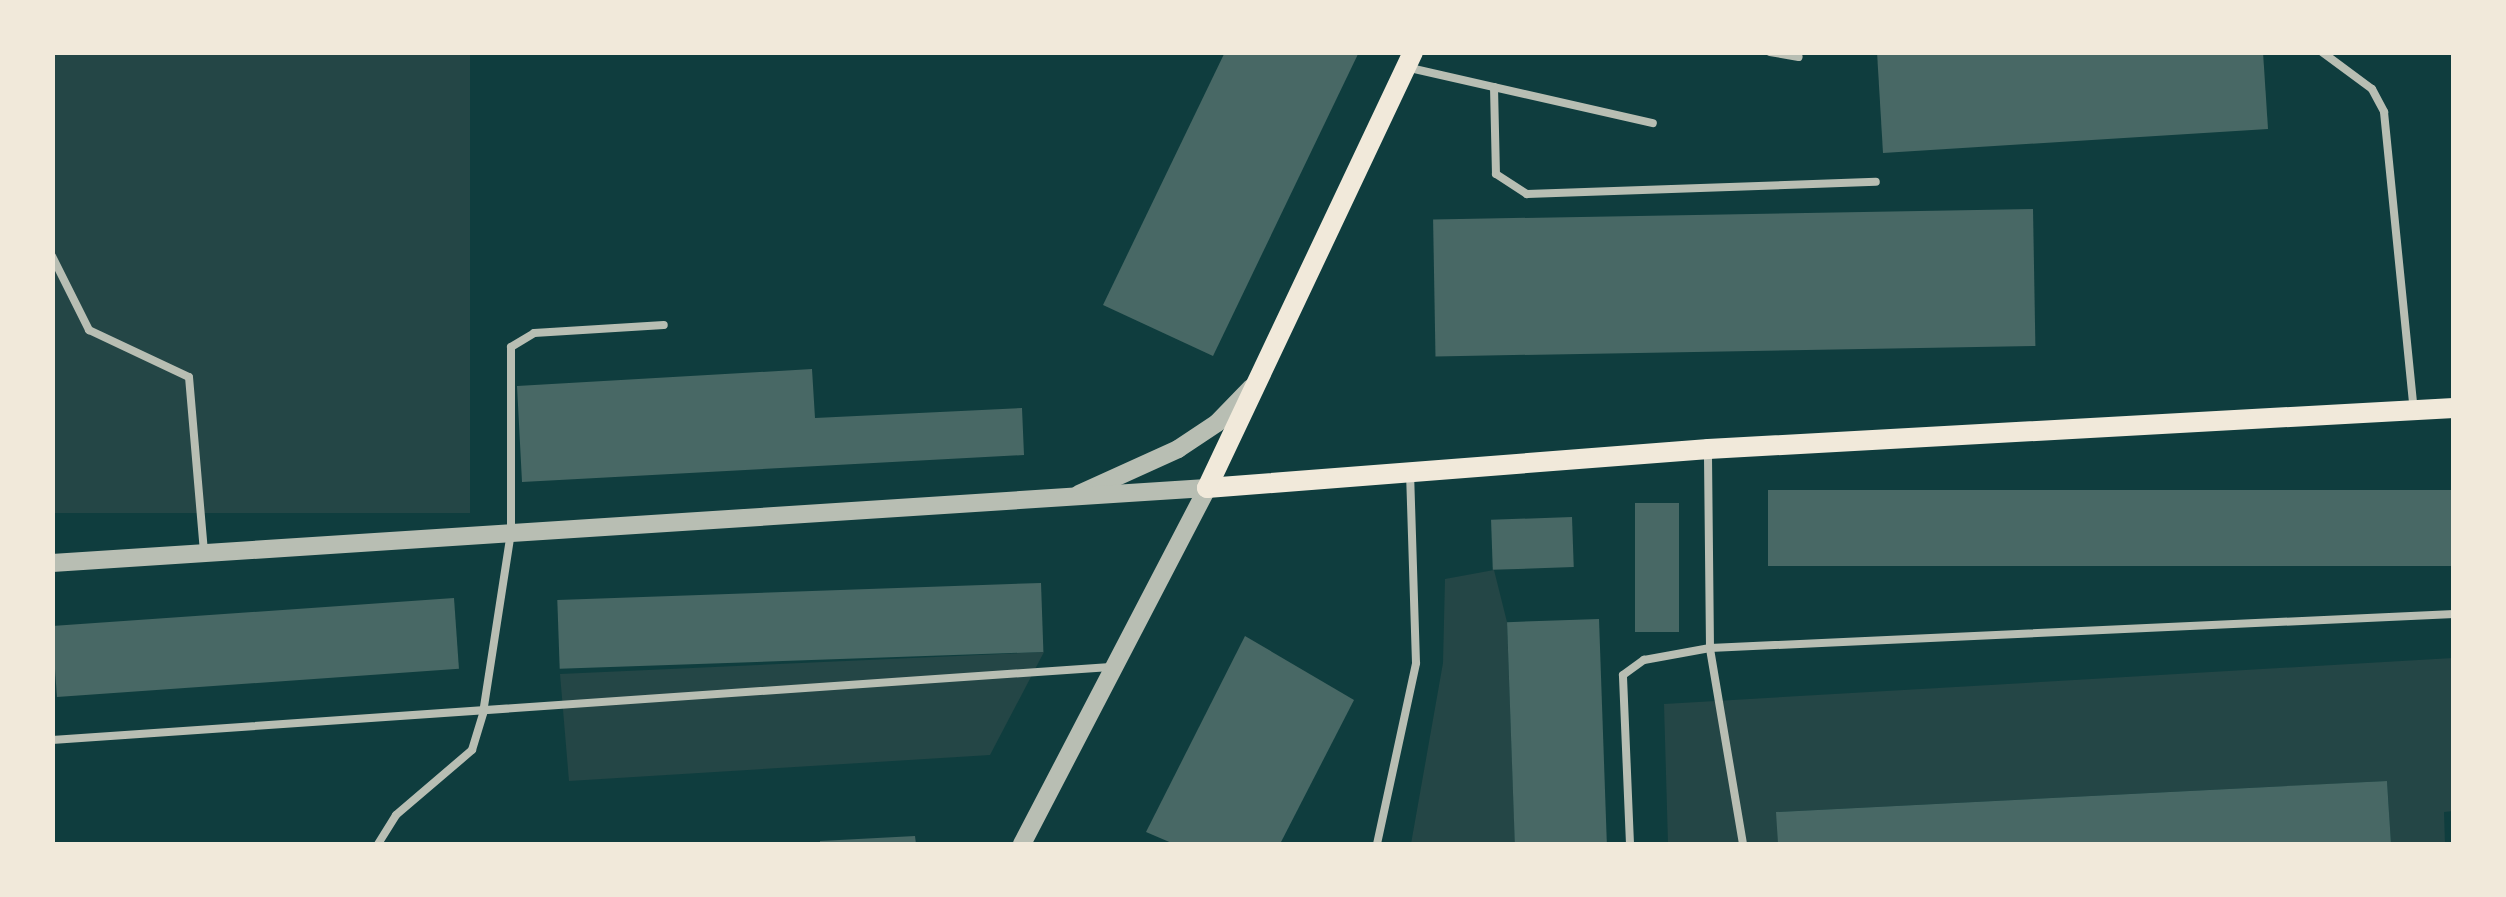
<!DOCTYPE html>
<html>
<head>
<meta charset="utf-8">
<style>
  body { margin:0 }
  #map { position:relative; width:2506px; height:897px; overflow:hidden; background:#0f3d3e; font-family:Rubik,sans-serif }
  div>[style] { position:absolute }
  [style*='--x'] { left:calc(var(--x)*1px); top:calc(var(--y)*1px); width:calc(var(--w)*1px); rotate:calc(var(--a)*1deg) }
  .green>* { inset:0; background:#244646; transform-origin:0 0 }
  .building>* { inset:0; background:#486865; transform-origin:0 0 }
  .service>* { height:8px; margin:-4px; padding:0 4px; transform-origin:4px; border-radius:4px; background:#b8beb3 }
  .tertiary>* { height:18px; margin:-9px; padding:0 9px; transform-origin:9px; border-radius:9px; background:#b8beb3 }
  .secondary>* { height:20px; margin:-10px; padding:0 10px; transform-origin:10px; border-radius:10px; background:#f1e9da }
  span { translate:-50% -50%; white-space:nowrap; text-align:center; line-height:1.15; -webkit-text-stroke:10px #f1e9da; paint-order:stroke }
  .frame { position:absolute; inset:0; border:55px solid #f1e9da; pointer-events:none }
</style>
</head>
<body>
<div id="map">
  <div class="green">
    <div style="left:53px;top:53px;width:417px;height:460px"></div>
    <div style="clip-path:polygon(1494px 570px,1507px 622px,1515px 844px,1411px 844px,1443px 663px,1445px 579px)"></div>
    <div style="clip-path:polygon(1044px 652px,990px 755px,569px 781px,560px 674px)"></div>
    <div style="clip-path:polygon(2453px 658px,2453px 811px,2444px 812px,2445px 844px,2391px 844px,2387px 781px,1777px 812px,1778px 844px,1668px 844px,1664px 704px)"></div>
  </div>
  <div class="building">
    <div style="clip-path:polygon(1225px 52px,1359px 52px,1213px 356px,1103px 305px)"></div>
    <div style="clip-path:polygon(1877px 52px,2263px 52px,2268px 129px,1883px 153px)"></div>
    <div style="left:2033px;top:209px;width:137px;height:600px;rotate:89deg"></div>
    <div style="clip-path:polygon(812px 369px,815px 418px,1022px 408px,1024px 455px,522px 482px,517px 386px)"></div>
    <div style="left:2454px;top:490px;width:76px;height:686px;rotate:90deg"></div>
    <div style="left:1679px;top:503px;width:129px;height:44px;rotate:90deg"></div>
    <div style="left:1572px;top:517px;width:50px;height:81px;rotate:88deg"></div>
    <div style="left:1041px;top:583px;width:69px;height:484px;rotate:88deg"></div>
    <div style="left:454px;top:598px;width:71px;height:403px;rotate:86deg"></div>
    <div style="left:1599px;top:619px;width:225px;height:92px;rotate:88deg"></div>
    <div style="clip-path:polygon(1245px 636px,1354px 700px,1280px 844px,1174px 844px,1146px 832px)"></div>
    <div style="clip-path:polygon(2387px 781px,2391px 844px,1778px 844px,1776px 812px)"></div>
    <div style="clip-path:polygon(915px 836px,916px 844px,820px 844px,820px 841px)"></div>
  </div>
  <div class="service">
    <div style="--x:1770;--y:52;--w:29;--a:10"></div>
    <div style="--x:2322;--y:52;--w:62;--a:36.5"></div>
    <div style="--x:2372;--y:89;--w:26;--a:62"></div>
    <div style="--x:2384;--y:112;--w:300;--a:84.3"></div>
    <div style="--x:1410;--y:68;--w:249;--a:12.8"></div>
    <div style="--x:1494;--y:87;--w:87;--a:88.7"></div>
    <div style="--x:1496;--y:174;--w:37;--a:33"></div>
    <div style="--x:1527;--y:194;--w:349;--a:-2"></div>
    <div style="--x:52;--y:256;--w:83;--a:63.4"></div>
    <div style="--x:89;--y:330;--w:110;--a:25.2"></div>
    <div style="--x:189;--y:377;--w:177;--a:85.1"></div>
    <div style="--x:52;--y:740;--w:1061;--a:-3.95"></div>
    <div style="--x:378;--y:844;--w:34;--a:-58"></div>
    <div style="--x:396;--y:815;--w:100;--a:-40.5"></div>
    <div style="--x:472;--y:750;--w:39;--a:-73"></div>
    <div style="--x:483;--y:713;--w:182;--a:-81.2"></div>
    <div style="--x:511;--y:533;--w:186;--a:-90"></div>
    <div style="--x:511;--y:347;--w:27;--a:-31"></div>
    <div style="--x:534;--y:333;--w:130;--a:-3.5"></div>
    <div style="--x:1377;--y:844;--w:185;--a:-77.8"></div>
    <div style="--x:1416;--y:663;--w:188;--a:-91.8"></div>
    <div style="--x:1630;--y:844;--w:169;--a:-92.4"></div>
    <div style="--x:1623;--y:675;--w:26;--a:-36"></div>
    <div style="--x:1644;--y:660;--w:67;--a:-10.3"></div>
    <div style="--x:1710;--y:648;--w:198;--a:-90.6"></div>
    <div style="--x:1743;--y:844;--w:199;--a:-99.6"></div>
    <div style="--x:1710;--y:648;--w:745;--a:-2.62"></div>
  </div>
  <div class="tertiary">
    <div style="--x:1079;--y:494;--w:109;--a:-24.4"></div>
    <div style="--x:1178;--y:449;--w:47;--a:-33.7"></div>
    <div style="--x:1217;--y:423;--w:49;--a:-45.8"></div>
    <div style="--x:52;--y:563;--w:1157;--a:-3.72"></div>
    <div style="--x:1022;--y:844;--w:401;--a:-62.5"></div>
  </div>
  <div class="secondary">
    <div style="--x:1207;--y:488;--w:503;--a:-4.45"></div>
    <div style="--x:1708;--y:449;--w:747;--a:-3.15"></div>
    <div style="--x:1207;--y:488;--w:482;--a:-64.7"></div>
  </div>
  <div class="frame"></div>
</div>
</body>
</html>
